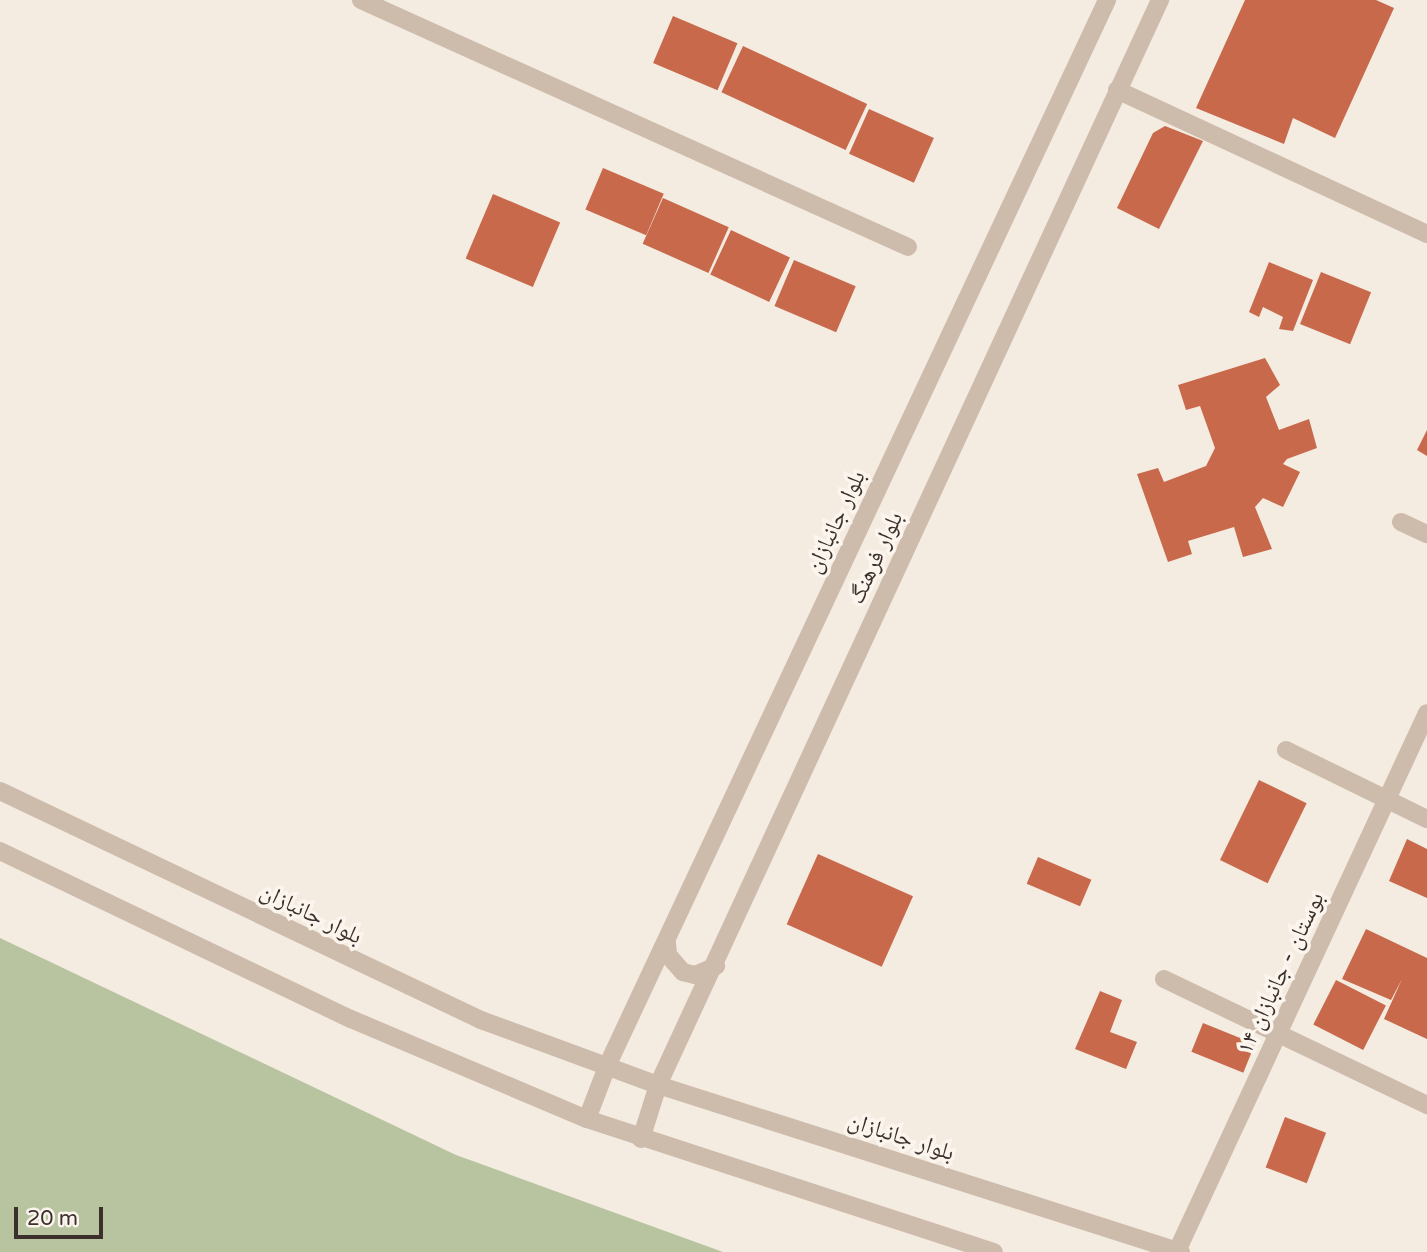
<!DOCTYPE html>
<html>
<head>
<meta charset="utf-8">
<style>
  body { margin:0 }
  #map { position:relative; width:1427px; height:1252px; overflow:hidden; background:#f4ebe1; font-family:"Varela Round","Noto Naskh Arabic",sans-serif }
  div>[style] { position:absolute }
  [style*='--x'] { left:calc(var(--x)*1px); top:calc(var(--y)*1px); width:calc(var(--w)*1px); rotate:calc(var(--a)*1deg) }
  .green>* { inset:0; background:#b8c4a0 }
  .building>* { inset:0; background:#c8694b; transform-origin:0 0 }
  .minor>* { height:18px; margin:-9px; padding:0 9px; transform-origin:9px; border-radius:9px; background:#cdbbac }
  .tertiary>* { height:18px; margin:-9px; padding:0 9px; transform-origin:9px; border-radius:9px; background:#cdbbac }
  span { translate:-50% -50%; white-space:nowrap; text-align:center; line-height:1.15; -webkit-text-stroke:7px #fbf5ee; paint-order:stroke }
  .street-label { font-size:23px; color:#3b302b }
  .scale { position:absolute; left:14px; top:1207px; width:89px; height:32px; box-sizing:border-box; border:4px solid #3b302b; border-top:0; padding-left:9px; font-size:21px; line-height:24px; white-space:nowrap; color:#3b302b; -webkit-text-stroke:5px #fbf5ee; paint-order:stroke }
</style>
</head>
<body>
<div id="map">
  <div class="green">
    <div style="clip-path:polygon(0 938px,456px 1155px,723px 1252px,0 1252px)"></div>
  </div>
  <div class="building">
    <div style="clip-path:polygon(1245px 0,1376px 0,1394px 8px,1335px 138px,1293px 118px,1284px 144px,1196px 108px)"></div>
    <div style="left:673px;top:16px;width:70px;height:51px;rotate:23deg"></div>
    <div style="left:743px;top:46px;width:137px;height:51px;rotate:25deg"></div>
    <div style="left:869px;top:109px;width:71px;height:49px;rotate:24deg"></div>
    <div style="clip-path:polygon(1165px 126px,1203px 141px,1159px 229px,1117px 208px,1153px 133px)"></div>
    <div style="left:603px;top:168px;width:66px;height:45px;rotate:23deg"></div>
    <div style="left:493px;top:194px;width:73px;height:70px;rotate:23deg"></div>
    <div style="left:663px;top:198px;width:72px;height:50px;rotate:24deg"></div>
    <div style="left:731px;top:230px;width:65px;height:49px;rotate:25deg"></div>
    <div style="left:794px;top:260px;width:67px;height:50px;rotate:23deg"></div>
    <div style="clip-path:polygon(1269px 262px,1313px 280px,1293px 331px,1279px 329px,1283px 317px,1263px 307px,1259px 317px,1249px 312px)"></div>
    <div style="left:1321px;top:272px;width:54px;height:56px;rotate:22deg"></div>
    <div style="clip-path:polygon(1265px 358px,1280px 385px,1266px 397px,1279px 430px,1309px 419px,1317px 448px,1287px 459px,1283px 464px,1300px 472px,1283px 507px,1263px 498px,1255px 507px,1272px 549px,1243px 557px,1234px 527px,1188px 541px,1192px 554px,1168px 562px,1137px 474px,1158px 468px,1164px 482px,1206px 466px,1215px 448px,1200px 406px,1186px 410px,1178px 385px)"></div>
    <div style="clip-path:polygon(1427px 430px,1427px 456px,1417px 450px)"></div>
    <div style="left:1259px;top:780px;width:53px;height:89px;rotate:26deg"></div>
    <div style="clip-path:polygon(1407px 839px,1427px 849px,1427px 898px,1389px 881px)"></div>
    <div style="left:818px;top:854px;width:104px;height:77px;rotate:24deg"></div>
    <div style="left:1038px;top:857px;width:58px;height:29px;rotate:23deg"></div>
    <div style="clip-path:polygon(1366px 929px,1427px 958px,1427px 1039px,1384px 1019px,1402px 979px,1391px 1000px,1342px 979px)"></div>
    <div style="left:1336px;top:980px;width:56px;height:50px;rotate:27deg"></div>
    <div style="clip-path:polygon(1100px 991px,1122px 1000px,1110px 1032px,1137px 1042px,1126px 1069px,1075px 1049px)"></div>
    <div style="left:1203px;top:1023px;width:56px;height:31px;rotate:22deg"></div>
    <div style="left:1285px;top:1117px;width:44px;height:54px;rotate:21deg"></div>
  </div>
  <div class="minor">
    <div style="--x:361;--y:0;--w:600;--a:24.3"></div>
    <div style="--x:1117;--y:90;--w:342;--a:24.9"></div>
    <div style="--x:1401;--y:522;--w:29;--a:25"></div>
    <div style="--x:1286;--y:750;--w:157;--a:26.1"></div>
    <div style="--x:1164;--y:979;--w:292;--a:25.6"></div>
    <div style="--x:1177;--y:1251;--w:593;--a:-65.08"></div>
  </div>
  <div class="tertiary">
    <div style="--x:0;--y:791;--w:533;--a:25.46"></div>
    <div style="--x:481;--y:1020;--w:189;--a:20.2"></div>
    <div style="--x:658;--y:1085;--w:549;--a:17.71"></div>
    <div style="--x:0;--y:851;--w:389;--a:25.6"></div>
    <div style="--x:351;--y:1019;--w:256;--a:23"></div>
    <div style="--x:587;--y:1119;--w:428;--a:18.1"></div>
    <div style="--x:667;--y:943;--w:12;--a:85"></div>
    <div style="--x:668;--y:955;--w:23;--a:49"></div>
    <div style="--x:683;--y:972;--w:12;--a:14"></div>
    <div style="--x:695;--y:975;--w:23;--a:-23"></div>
    <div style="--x:587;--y:1119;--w:59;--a:-69.1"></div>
    <div style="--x:608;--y:1064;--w:1175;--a:-64.87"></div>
    <div style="--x:641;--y:1139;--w:57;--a:-72.5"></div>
    <div style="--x:658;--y:1085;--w:1196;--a:-65.17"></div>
  </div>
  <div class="street-label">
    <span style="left:836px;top:522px;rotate:-65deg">بلوار جانبازان</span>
    <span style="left:876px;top:558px;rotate:-65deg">بلوار فرهنگ</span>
    <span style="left:311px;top:914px;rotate:26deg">بلوار جانبازان</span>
    <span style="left:1281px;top:973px;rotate:-65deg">بوستان - جانبازان ۱۴</span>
    <span style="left:901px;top:1137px;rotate:18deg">بلوار جانبازان</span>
  </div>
  <div class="scale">20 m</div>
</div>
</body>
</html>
